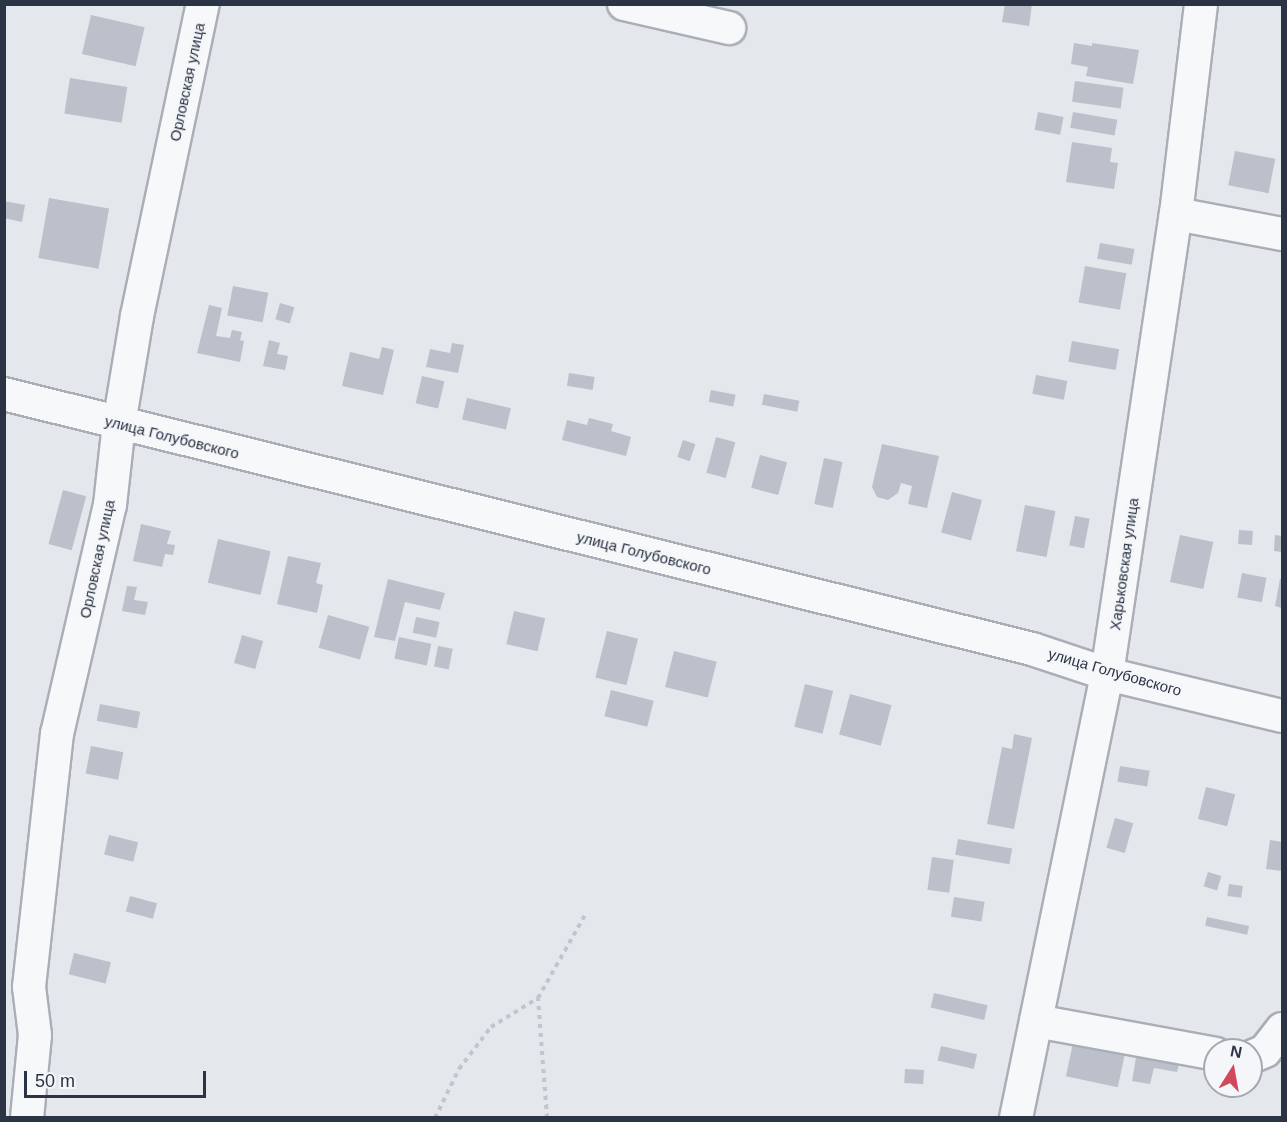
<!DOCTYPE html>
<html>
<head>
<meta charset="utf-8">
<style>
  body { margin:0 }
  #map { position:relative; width:1287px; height:1122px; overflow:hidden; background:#e4e7ec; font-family:Arial,sans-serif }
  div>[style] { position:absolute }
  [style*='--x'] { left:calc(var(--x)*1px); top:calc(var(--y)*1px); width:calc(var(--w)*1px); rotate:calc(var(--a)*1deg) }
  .building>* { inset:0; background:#bbc0ca; transform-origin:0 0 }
  .path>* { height:4px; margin-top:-2px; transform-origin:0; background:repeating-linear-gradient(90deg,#c2c5cb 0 4.5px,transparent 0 9px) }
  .roads { filter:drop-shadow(2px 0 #a9aeb7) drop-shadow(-2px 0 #a9aeb7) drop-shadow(0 2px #a9aeb7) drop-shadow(0 -2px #a9aeb7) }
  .minor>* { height:32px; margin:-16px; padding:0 16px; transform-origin:16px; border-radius:16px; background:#f7f8fa }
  span { translate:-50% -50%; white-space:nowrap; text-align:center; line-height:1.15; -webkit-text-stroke:4.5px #f4f6f9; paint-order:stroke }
  .street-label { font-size:15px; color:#2b3445 }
  .frame { position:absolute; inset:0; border:6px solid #2b3445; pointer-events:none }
  .north { position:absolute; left:1203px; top:1038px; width:60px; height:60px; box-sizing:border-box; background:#f4f6f9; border:2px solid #a4a8b1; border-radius:50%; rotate:11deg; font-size:16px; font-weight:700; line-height:24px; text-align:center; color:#2b3445 }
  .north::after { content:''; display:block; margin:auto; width:21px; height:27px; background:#d1495b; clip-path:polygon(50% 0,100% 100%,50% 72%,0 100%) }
  .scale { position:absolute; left:24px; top:1071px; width:182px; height:27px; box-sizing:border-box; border:3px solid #2b3445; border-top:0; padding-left:8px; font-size:18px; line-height:21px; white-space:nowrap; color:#2b3445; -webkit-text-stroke:4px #f4f6f9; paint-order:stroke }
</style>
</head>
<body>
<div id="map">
  <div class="building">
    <div style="clip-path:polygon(1005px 4px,1032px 4px,1029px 26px,1002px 22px)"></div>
    <div style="left:91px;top:15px;width:55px;height:40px;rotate:13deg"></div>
    <div style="clip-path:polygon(1074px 43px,1092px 46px,1092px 43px,1139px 50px,1133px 84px,1086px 76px,1088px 67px,1071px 64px)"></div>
    <div style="left:70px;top:78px;width:58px;height:36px;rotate:9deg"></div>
    <div style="left:1075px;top:81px;width:49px;height:21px;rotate:8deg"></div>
    <div style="left:1038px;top:112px;width:26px;height:18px;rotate:11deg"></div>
    <div style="left:1073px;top:112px;width:45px;height:16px;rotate:10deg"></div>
    <div style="clip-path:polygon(1072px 142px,1112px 148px,1110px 162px,1118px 163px,1114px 189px,1066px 182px)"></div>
    <div style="left:1235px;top:151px;width:41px;height:35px;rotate:11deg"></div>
    <div style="left:49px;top:198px;width:61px;height:61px;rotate:10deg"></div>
    <div style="clip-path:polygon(4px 201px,25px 205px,22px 222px,4px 218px)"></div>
    <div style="left:1100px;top:243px;width:35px;height:16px;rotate:10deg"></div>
    <div style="left:1085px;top:266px;width:42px;height:37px;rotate:10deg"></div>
    <div style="left:233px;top:286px;width:36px;height:30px;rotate:11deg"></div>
    <div style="left:280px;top:303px;width:15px;height:17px;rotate:16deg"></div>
    <div style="clip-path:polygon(209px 305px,222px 308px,216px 336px,230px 338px,232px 330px,242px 332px,240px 340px,244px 341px,240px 362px,197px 353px)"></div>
    <div style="clip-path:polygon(269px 340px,280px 343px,277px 354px,288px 356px,285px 370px,263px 366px)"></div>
    <div style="left:1072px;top:341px;width:48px;height:21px;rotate:10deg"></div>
    <div style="clip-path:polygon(452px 343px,464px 345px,458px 373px,426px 367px,430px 349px,450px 353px)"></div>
    <div style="clip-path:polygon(382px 347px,394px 350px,383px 395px,342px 386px,350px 352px,379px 359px)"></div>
    <div style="left:569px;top:373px;width:26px;height:13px;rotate:9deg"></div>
    <div style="left:1036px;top:375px;width:32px;height:19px;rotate:11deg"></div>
    <div style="left:422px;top:376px;width:23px;height:28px;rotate:13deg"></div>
    <div style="left:711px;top:390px;width:25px;height:12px;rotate:11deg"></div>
    <div style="left:764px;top:394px;width:36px;height:11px;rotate:11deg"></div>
    <div style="left:467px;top:398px;width:45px;height:22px;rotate:13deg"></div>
    <div style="clip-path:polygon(589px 418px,613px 424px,611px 431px,631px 437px,626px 456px,562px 440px,567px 420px,587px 425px)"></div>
    <div style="left:716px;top:437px;width:20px;height:37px;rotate:15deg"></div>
    <div style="left:683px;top:440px;width:13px;height:18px;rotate:18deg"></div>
    <div style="clip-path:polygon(882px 444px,939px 456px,927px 508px,908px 504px,912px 486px,901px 483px,898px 493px,888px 500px,877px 497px,872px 487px)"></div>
    <div style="left:760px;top:455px;width:28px;height:34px;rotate:15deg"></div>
    <div style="left:824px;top:458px;width:19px;height:47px;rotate:12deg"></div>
    <div style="left:63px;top:490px;width:24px;height:56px;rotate:15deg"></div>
    <div style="left:952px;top:492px;width:31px;height:42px;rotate:15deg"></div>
    <div style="left:1025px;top:505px;width:31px;height:47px;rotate:11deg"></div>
    <div style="left:1075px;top:516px;width:15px;height:30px;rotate:11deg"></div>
    <div style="clip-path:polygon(141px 524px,171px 531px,167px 544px,175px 545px,173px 555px,165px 554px,162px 567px,133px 561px)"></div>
    <div style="left:1239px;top:530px;width:14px;height:14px;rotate:4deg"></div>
    <div style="left:1180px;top:535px;width:34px;height:48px;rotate:12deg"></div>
    <div style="clip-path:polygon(1275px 535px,1282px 536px,1282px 552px,1274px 551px)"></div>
    <div style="left:218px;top:539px;width:54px;height:45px;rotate:13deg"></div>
    <div style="clip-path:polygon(288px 556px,321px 563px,316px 583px,323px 585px,317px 613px,277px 604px)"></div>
    <div style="left:1242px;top:573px;width:25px;height:25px;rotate:11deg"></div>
    <div style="clip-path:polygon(388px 579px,445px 593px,440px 610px,405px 602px,395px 641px,374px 637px)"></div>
    <div style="clip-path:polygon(1280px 579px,1282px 579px,1282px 608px,1275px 606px)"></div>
    <div style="clip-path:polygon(127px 586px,137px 587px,134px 600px,148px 602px,145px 615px,122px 611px)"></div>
    <div style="left:514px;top:611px;width:32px;height:34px;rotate:13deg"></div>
    <div style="left:328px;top:615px;width:43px;height:34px;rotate:16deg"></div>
    <div style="left:416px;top:617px;width:24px;height:16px;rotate:12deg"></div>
    <div style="left:607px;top:631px;width:32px;height:48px;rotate:14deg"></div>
    <div style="left:242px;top:635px;width:22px;height:29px;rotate:16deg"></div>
    <div style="left:399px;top:637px;width:33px;height:22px;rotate:12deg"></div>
    <div style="left:438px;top:646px;width:15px;height:21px;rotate:11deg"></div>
    <div style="left:674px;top:651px;width:44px;height:37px;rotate:14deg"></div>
    <div style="left:805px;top:684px;width:29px;height:44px;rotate:14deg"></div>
    <div style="left:611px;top:690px;width:44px;height:27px;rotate:14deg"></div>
    <div style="left:850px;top:694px;width:43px;height:42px;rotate:15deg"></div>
    <div style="left:100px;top:704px;width:41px;height:17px;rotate:11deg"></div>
    <div style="clip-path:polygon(1014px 734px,1032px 738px,1014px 829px,987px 824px,1002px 747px,1012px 749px)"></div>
    <div style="left:91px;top:746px;width:33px;height:28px;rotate:11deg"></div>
    <div style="left:1120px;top:766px;width:30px;height:16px;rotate:9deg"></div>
    <div style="left:1206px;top:787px;width:30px;height:33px;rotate:14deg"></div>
    <div style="left:1115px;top:818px;width:19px;height:31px;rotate:16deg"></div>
    <div style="left:109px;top:835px;width:30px;height:20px;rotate:14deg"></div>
    <div style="left:958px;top:839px;width:55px;height:16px;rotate:10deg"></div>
    <div style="clip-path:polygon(1270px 840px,1282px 842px,1282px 871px,1266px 869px)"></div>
    <div style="left:932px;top:857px;width:22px;height:33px;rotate:8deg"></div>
    <div style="left:1208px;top:872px;width:14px;height:15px;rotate:17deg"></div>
    <div style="left:1229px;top:884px;width:14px;height:12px;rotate:8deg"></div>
    <div style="left:130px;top:896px;width:28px;height:16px;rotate:15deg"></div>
    <div style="left:954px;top:897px;width:31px;height:20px;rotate:9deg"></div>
    <div style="left:1207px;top:917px;width:43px;height:9px;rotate:12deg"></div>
    <div style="left:74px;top:953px;width:38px;height:22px;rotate:14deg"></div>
    <div style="left:934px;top:993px;width:55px;height:15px;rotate:13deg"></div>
    <div style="left:1073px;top:1043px;width:53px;height:34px;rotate:12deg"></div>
    <div style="left:941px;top:1046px;width:37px;height:15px;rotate:13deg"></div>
    <div style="clip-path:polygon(1137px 1052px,1180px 1060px,1177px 1072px,1154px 1068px,1150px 1084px,1132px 1081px)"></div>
    <div style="left:905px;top:1069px;width:19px;height:14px;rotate:3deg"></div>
  </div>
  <div class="path">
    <div style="--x:435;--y:1118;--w:55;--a:-63.9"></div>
    <div style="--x:459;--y:1069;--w:53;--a:-52.7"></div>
    <div style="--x:491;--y:1027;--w:55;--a:-31.7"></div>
    <div style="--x:547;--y:1118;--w:120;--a:-94.3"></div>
    <div style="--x:538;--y:998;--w:98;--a:-60.5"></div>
  </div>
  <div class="roads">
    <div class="minor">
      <div style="--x:624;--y:4;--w:108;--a:12.9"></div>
      <div style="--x:1176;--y:214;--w:108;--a:10.7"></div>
      <div style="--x:4;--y:394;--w:1059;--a:13.93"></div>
      <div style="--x:1032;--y:649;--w:79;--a:18.4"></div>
      <div style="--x:1107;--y:674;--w:180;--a:13.5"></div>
      <div style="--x:1036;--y:1021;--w:182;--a:10.4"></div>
      <div style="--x:1251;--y:1057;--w:15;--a:-23"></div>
      <div style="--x:1265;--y:1051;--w:28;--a:-52"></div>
      <div style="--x:27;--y:1118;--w:83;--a:-84.5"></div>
      <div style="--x:35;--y:1035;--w:48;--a:-97.1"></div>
      <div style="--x:29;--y:987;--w:255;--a:-83.7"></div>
      <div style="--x:57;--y:734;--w:235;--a:-77"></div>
      <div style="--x:110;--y:505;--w:81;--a:-83.7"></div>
      <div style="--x:119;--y:424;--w:109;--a:-80.5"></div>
      <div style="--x:137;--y:316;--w:319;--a:-78.1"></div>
      <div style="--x:1016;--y:1118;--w:453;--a:-78.4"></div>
      <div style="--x:1107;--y:674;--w:465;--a:-81.5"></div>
      <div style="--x:1176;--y:214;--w:211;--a:-83.2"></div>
    </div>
  </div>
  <div class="street-label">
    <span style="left:187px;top:82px;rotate:-78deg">Орловская улица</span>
    <span style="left:172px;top:437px;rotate:14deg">улица Голубовского</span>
    <span style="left:644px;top:553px;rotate:14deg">улица Голубовского</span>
    <span style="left:97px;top:559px;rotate:-78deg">Орловская улица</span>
    <span style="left:1124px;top:564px;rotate:-82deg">Харьковская улица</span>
    <span style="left:1115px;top:672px;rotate:16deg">улица Голубовского</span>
  </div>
  <div class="frame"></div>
  <div class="north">N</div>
  <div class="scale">50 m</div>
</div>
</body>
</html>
